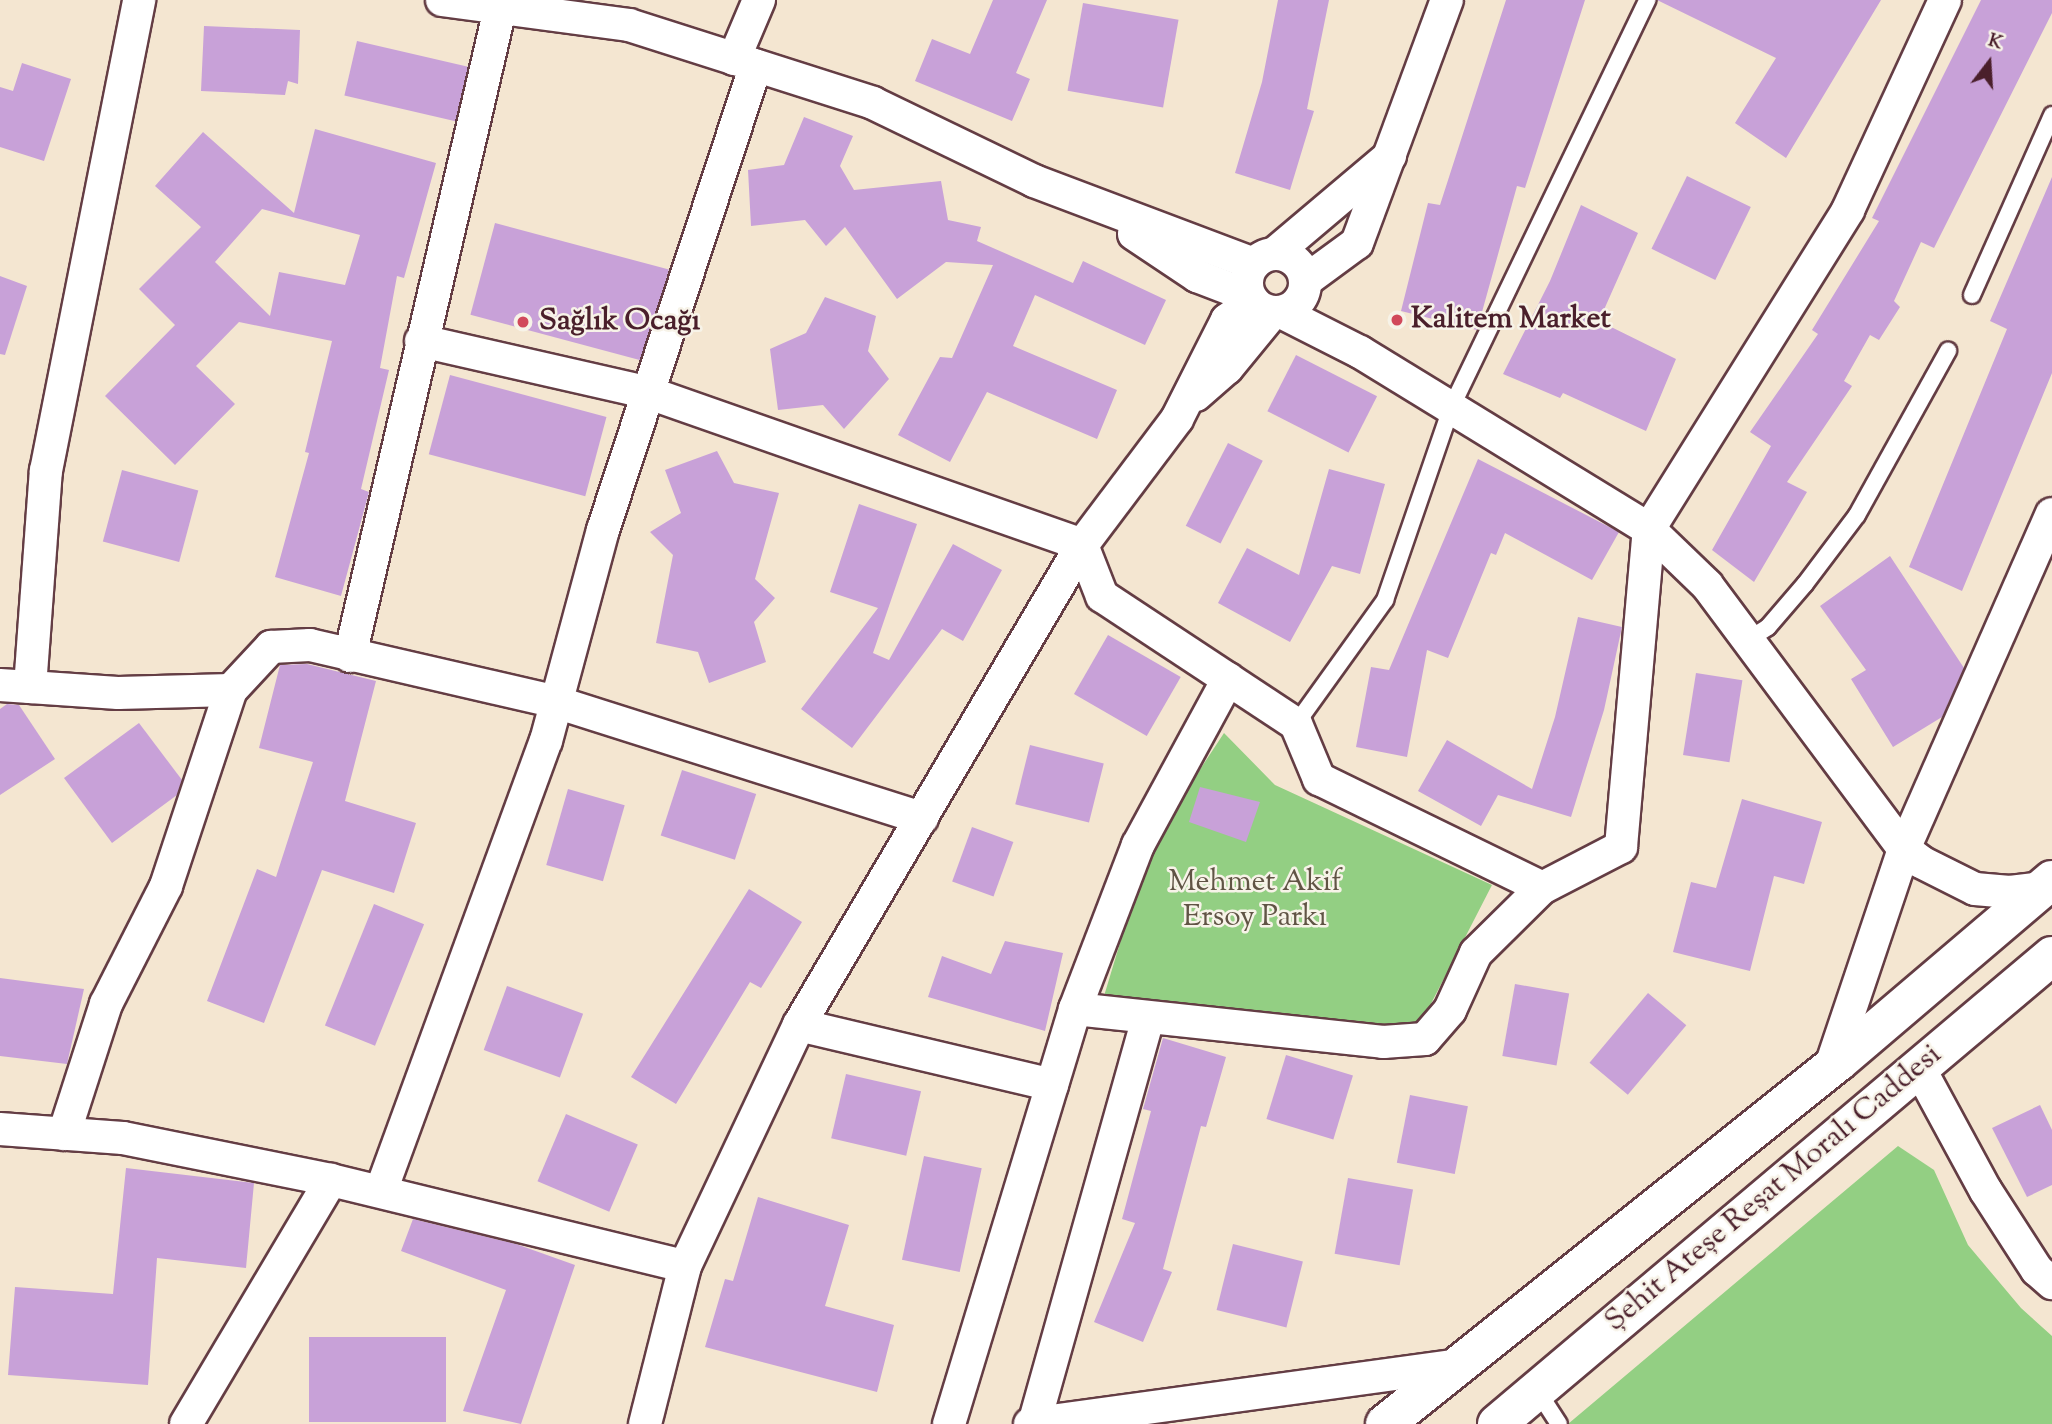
<!DOCTYPE html>
<html>
<head>
<meta charset="utf-8">
<style>
  body { margin:0 }
  #map { position:relative; width:2052px; height:1424px; overflow:hidden; background:#f4e6d1; font-family:"Sorts Mill Goudy",serif }
  div>[style] { position:absolute }
  [style*='--x'] { left:calc(var(--x)*1px); top:calc(var(--y)*1px); width:calc(var(--w)*1px); rotate:calc(var(--a)*1deg) }
  .green>* { inset:0; background:#93cf83 }
  .building>* { inset:0; background:#c8a1d8; transform-origin:0 0 }
  .roads { filter:drop-shadow(2px 0 #643d44) drop-shadow(-2px 0 #643d44) drop-shadow(0 2px #643d44) drop-shadow(0 -2px #643d44) }
  .service>* { height:16px; margin:-8px; padding:0 8px; transform-origin:8px; border-radius:8px; background:#fff }
  .minor>* { height:32px; margin:-16px; padding:0 16px; transform-origin:16px; border-radius:16px; background:#fff }
  .minor>.ring { margin:-16px; padding:0; box-sizing:content-box; background:none; border:32px solid #fff; border-radius:50% }
  .secondary>* { height:38px; margin:-19px; padding:0 19px; transform-origin:19px; border-radius:19px; background:#fff }
  .dots>* { width:19px; height:19px; translate:-50% -50%; box-sizing:border-box; border:4px solid #f7f3e8; border-radius:50% }
  span { translate:-50% -50%; white-space:nowrap; text-align:center; line-height:1.15; -webkit-text-stroke:5px #f7f3e8; paint-order:stroke }
  .poi-label { font-size:30px; color:#4a1f2b; font-weight:700 }
  .left { translate:0 -50%; text-align:left }
  .park-label { font-size:30px; color:#605445 }
  .street-label { font-size:30px; color:#4a1f2b }
  .north { position:absolute; left:1954px; top:28px; width:70px; height:70px; -webkit-text-stroke:5px #f7f3e8; paint-order:stroke; rotate:17deg; font-size:19px; font-weight:700; line-height:28px; text-align:center; color:#4a1f2b }
  .north::after { content:''; display:block; margin:auto; width:24px; height:32px; background:#4a1f2b; clip-path:polygon(50% 0,100% 100%,50% 72%,0 100%) }
</style>
</head>
<body>
<div id="map">
  <div class="green">
    <div style="clip-path:polygon(1224px 733px,1275px 785px,1492px 885px,1418px 1029px,1104px 996px,1149px 847px)"></div>
    <div style="clip-path:polygon(1898px 1146px,1934px 1170px,1968px 1245px,2021px 1308px,2052px 1336px,2052px 1424px,1568px 1424px)"></div>
  </div>
  <div class="building">
    <div style="clip-path:polygon(993px 0,1047px 0,1016px 73px,1030px 79px,1012px 121px,915px 81px,932px 39px,970px 54px)"></div>
    <div style="clip-path:polygon(1278px 0,1329px 0,1307px 109px,1314px 111px,1290px 190px,1235px 173px,1262px 82px)"></div>
    <div style="clip-path:polygon(1506px 0,1585px 0,1525px 188px,1517px 186px,1477px 330px,1401px 311px,1428px 203px,1440px 205px)"></div>
    <div style="clip-path:polygon(1657px 0,1881px 0,1786px 158px,1735px 123px,1776px 58px)"></div>
    <div style="clip-path:polygon(1981px 0,2052px 0,2052px 13px,1934px 248px,1921px 242px,1894px 301px,1900px 307px,1879px 340px,1870px 335px,1844px 381px,1852px 386px,1787px 482px,1807px 492px,1754px 582px,1712px 550px,1771px 446px,1750px 432px,1818px 334px,1812px 330px,1879px 221px,1872px 218px)"></div>
    <div style="left:1083px;top:3px;width:97px;height:89px;rotate:10deg"></div>
    <div style="clip-path:polygon(204px 26px,300px 30px,298px 84px,288px 81px,285px 95px,201px 91px)"></div>
    <div style="left:357px;top:41px;width:114px;height:56px;rotate:13deg"></div>
    <div style="clip-path:polygon(22px 63px,71px 79px,44px 161px,0 147px,0 87px,13px 91px)"></div>
    <div style="clip-path:polygon(804px 117px,853px 136px,840px 166px,854px 190px,941px 181px,948px 220px,981px 227px,977px 241px,1073px 283px,1083px 261px,1166px 300px,1145px 345px,1035px 295px,1013px 346px,1117px 390px,1097px 439px,987px 392px,950px 462px,898px 435px,940px 357px,952px 358px,993px 265px,946px 262px,897px 299px,845px 227px,826px 246px,805px 220px,751px 226px,748px 170px,784px 165px)"></div>
    <div style="clip-path:polygon(evenodd,315px 129px,436px 163px,404px 278px,397px 276px,380px 368px,389px 370px,361px 489px,369px 492px,341px 596px,275px 577px,309px 453px,305px 452px,332px 341px,239px 322px,196px 366px,235px 404px,175px 465px,105px 396px,175px 325px,139px 289px,201px 227px,155px 186px,203px 132px,294px 213px,315px 129px,262px 209px,360px 235px,345px 285px,279px 272px,270px 316px,215px 262px,262px 209px)"></div>
    <div style="left:1687px;top:176px;width:71px;height:81px;rotate:26deg"></div>
    <div style="clip-path:polygon(2052px 177px,2052px 373px,1962px 591px,1909px 567px,2007px 329px,1990px 321px)"></div>
    <div style="clip-path:polygon(1581px 205px,1638px 233px,1599px 321px,1676px 359px,1646px 431px,1563px 393px,1560px 398px,1503px 374px,1550px 281px)"></div>
    <div style="left:495px;top:223px;width:180px;height:95px;rotate:15deg"></div>
    <div style="clip-path:polygon(0 276px,27px 286px,5px 355px,0 354px)"></div>
    <div style="clip-path:polygon(825px 297px,876px 316px,868px 351px,889px 379px,844px 429px,823px 405px,778px 410px,770px 349px,806px 333px)"></div>
    <div style="left:1296px;top:355px;width:91px;height:63px;rotate:27deg"></div>
    <div style="left:450px;top:375px;width:162px;height:82px;rotate:15deg"></div>
    <div style="left:1228px;top:443px;width:39px;height:93px;rotate:27deg"></div>
    <div style="clip-path:polygon(717px 451px,734px 483px,779px 493px,755px 579px,775px 598px,754px 622px,766px 662px,709px 683px,698px 652px,656px 643px,673px 555px,650px 532px,681px 513px,665px 470px)"></div>
    <div style="clip-path:polygon(1478px 459px,1619px 532px,1592px 580px,1505px 533px,1496px 555px,1491px 553px,1448px 658px,1427px 650px,1407px 757px,1356px 747px,1371px 667px,1389px 670px)"></div>
    <div style="clip-path:polygon(1329px 469px,1385px 484px,1360px 574px,1332px 566px,1290px 642px,1218px 603px,1247px 548px,1299px 575px)"></div>
    <div style="left:122px;top:470px;width:79px;height:74px;rotate:15deg"></div>
    <div style="clip-path:polygon(859px 504px,917px 524px,873px 653px,889px 660px,953px 544px,1002px 570px,963px 641px,942px 629px,852px 748px,801px 709px,878px 608px,830px 592px)"></div>
    <div style="clip-path:polygon(1890px 556px,1964px 668px,1942px 717px,1893px 747px,1851px 679px,1866px 670px,1820px 606px)"></div>
    <div style="clip-path:polygon(1578px 617px,1622px 627px,1604px 710px,1571px 817px,1498px 795px,1481px 826px,1418px 791px,1447px 740px,1532px 789px,1555px 717px)"></div>
    <div style="left:1108px;top:635px;width:84px;height:68px;rotate:30deg"></div>
    <div style="clip-path:polygon(307px 664px,376px 681px,345px 801px,416px 823px,394px 893px,322px 870px,264px 1023px,207px 1001px,257px 869px,276px 877px,313px 762px,259px 748px,280px 665px)"></div>
    <div style="left:1696px;top:673px;width:47px;height:83px;rotate:9deg"></div>
    <div style="clip-path:polygon(7px 704px,19px 705px,55px 759px,0 795px,0 709px)"></div>
    <div style="clip-path:polygon(139px 723px,182px 780px,177px 795px,112px 843px,64px 778px)"></div>
    <div style="left:1030px;top:745px;width:76px;height:61px;rotate:14deg"></div>
    <div style="left:682px;top:770px;width:78px;height:69px;rotate:18deg"></div>
    <div style="clip-path:polygon(1200px 787px,1260px 802px,1246px 842px,1189px 822px)"></div>
    <div style="left:568px;top:789px;width:59px;height:79px;rotate:16deg"></div>
    <div style="clip-path:polygon(1742px 799px,1822px 822px,1804px 884px,1774px 876px,1750px 971px,1673px 952px,1691px 882px,1716px 888px)"></div>
    <div style="left:972px;top:827px;width:44px;height:58px;rotate:20deg"></div>
    <div style="clip-path:polygon(749px 889px,802px 922px,761px 988px,750px 982px,676px 1104px,631px 1077px)"></div>
    <div style="left:374px;top:904px;width:54px;height:131px;rotate:22deg"></div>
    <div style="clip-path:polygon(1005px 941px,1063px 953px,1045px 1031px,928px 997px,942px 956px,991px 974px)"></div>
    <div style="clip-path:polygon(0 978px,84px 989px,67px 1064px,0 1056px)"></div>
    <div style="left:1515px;top:984px;width:55px;height:73px;rotate:10deg"></div>
    <div style="left:507px;top:986px;width:81px;height:68px;rotate:20deg"></div>
    <div style="left:1648px;top:993px;width:50px;height:91px;rotate:40deg"></div>
    <div style="clip-path:polygon(1163px 1038px,1226px 1057px,1206px 1127px,1201px 1126px,1163px 1269px,1172px 1272px,1143px 1342px,1094px 1322px,1135px 1223px,1122px 1219px,1151px 1111px,1143px 1109px)"></div>
    <div style="left:1286px;top:1055px;width:70px;height:67px;rotate:17deg"></div>
    <div style="left:846px;top:1074px;width:77px;height:66px;rotate:13deg"></div>
    <div style="left:1410px;top:1095px;width:59px;height:69px;rotate:11deg"></div>
    <div style="clip-path:polygon(2040px 1105px,2052px 1130px,2052px 1185px,2027px 1197px,1992px 1128px)"></div>
    <div style="left:566px;top:1114px;width:78px;height:73px;rotate:23deg"></div>
    <div style="left:924px;top:1156px;width:59px;height:106px;rotate:12deg"></div>
    <div style="clip-path:polygon(126px 1168px,254px 1183px,246px 1268px,157px 1258px,148px 1385px,8px 1375px,15px 1287px,113px 1294px)"></div>
    <div style="left:1348px;top:1178px;width:66px;height:77px;rotate:10deg"></div>
    <div style="clip-path:polygon(758px 1197px,849px 1225px,825px 1306px,894px 1325px,877px 1392px,705px 1347px,725px 1279px,733px 1281px)"></div>
    <div style="clip-path:polygon(413px 1219px,516px 1244px,575px 1265px,521px 1424px,463px 1411px,506px 1290px,401px 1251px)"></div>
    <div style="left:1233px;top:1244px;width:72px;height:68px;rotate:14deg"></div>
    <div style="left:309px;top:1337px;width:137px;height:85px"></div>
  </div>
  <div class="roads">
    <div class="service">
      <div style="--x:1972;--y:295;--w:197;--a:-66"></div>
      <div style="--x:1748;--y:640;--w:24;--a:-33"></div>
      <div style="--x:1768;--y:627;--w:57;--a:-49.3"></div>
      <div style="--x:1805;--y:584;--w:86;--a:-53"></div>
      <div style="--x:1857;--y:515;--w:188;--a:-61"></div>
      <div style="--x:1296;--y:724;--w:153;--a:-54.3"></div>
      <div style="--x:1385;--y:600;--w:203;--a:-71"></div>
      <div style="--x:1451;--y:408;--w:453;--a:-64.3"></div>
      <div style="--x:1537;--y:1390;--w:40;--a:57.1"></div>
    </div>
    <div class="minor">
      <div style="--x:442;--y:0;--w:189;--a:7.6"></div>
      <div style="--x:629;--y:25;--w:256;--a:17.7"></div>
      <div style="--x:873;--y:103;--w:179;--a:25.8"></div>
      <div style="--x:1034;--y:181;--w:235;--a:20.7"></div>
      <div style="--x:734;--y:59;--w:64;--a:-67"></div>
      <div style="--x:1134;--y:234;--w:76;--a:33.7"></div>
      <div style="--x:1197;--y:276;--w:56;--a:21"></div>
      <div style="--x:1274;--y:254;--w:152;--a:-40.2"></div>
      <div class="ring" style="left:1247px;top:254px;width:26px;height:26px"></div>
      <div style="--x:1305;--y:281;--w:64;--a:-36.2"></div>
      <div style="--x:1357;--y:243;--w:259;--a:-69.7"></div>
      <div style="--x:1281;--y:312;--w:89;--a:26.9"></div>
      <div style="--x:1360;--y:352;--w:339;--a:31.5"></div>
      <div style="--x:1649;--y:529;--w:81;--a:44"></div>
      <div style="--x:1707;--y:585;--w:329;--a:53.3"></div>
      <div style="--x:1904;--y:849;--w:21;--a:37"></div>
      <div style="--x:1921;--y:862;--w:60;--a:26.6"></div>
      <div style="--x:1975;--y:889;--w:35;--a:5"></div>
      <div style="--x:2010;--y:892;--w:32;--a:-7"></div>
      <div style="--x:421;--y:341;--w:234;--a:12.8"></div>
      <div style="--x:649;--y:393;--w:459;--a:19.3"></div>
      <div style="--x:1082;--y:545;--w:55;--a:68.6"></div>
      <div style="--x:1102;--y:596;--w:232;--a:33.4"></div>
      <div style="--x:1296;--y:724;--w:60;--a:67.3"></div>
      <div style="--x:1319;--y:779;--w:248;--a:26"></div>
      <div style="--x:1196;--y:395;--w:41;--a:-41.1"></div>
      <div style="--x:1227;--y:368;--w:72;--a:-50.6"></div>
      <div style="--x:350;--y:656;--w:673;--a:-76.95"></div>
      <div style="--x:0;--y:685;--w:118;--a:3.9"></div>
      <div style="--x:118;--y:693;--w:113;--a:-1.5"></div>
      <div style="--x:231;--y:690;--w:59;--a:-47.1"></div>
      <div style="--x:271;--y:647;--w:39;--a:-3"></div>
      <div style="--x:310;--y:645;--w:253;--a:13"></div>
      <div style="--x:556;--y:702;--w:384;--a:17.6"></div>
      <div style="--x:30;--y:687;--w:217;--a:-85.8"></div>
      <div style="--x:46;--y:471;--w:480;--a:-78.8"></div>
      <div style="--x:1075;--y:1009;--w:310;--a:6.1"></div>
      <div style="--x:1383;--y:1042;--w:42;--a:-4.1"></div>
      <div style="--x:1425;--y:1039;--w:38;--a:-49"></div>
      <div style="--x:1450;--y:1010;--w:63;--a:-65.5"></div>
      <div style="--x:1476;--y:953;--w:93;--a:-44.6"></div>
      <div style="--x:1542;--y:888;--w:89;--a:-27.4"></div>
      <div style="--x:1621;--y:847;--w:319;--a:-85"></div>
      <div style="--x:1649;--y:529;--w:376;--a:-58"></div>
      <div style="--x:1848;--y:210;--w:231;--a:-65.2"></div>
      <div style="--x:799;--y:1025;--w:260;--a:13.3"></div>
      <div style="--x:1918;--y:1066;--w:142;--a:61.5"></div>
      <div style="--x:1986;--y:1191;--w:94;--a:57.2"></div>
      <div style="--x:2037;--y:1270;--w:20;--a:41"></div>
      <div style="--x:1830;--y:1069;--w:232;--a:-71.4"></div>
      <div style="--x:1904;--y:849;--w:366;--a:-66.2"></div>
      <div style="--x:0;--y:1129;--w:123;--a:4.2"></div>
      <div style="--x:123;--y:1138;--w:212;--a:11.4"></div>
      <div style="--x:331;--y:1180;--w:364;--a:13.7"></div>
      <div style="--x:64;--y:1134;--w:137;--a:-72.1"></div>
      <div style="--x:106;--y:1004;--w:132;--a:-63"></div>
      <div style="--x:166;--y:886;--w:206;--a:-71.7"></div>
      <div style="--x:381;--y:1191;--w:479;--a:-69.9"></div>
      <div style="--x:546;--y:741;--w:219;--a:-74.9"></div>
      <div style="--x:603;--y:530;--w:489;--a:-71.8"></div>
      <div style="--x:186;--y:1424;--w:284;--a:-59.3"></div>
      <div style="--x:645;--y:1424;--w:163;--a:-75.8"></div>
      <div style="--x:685;--y:1266;--w:267;--a:-64.7"></div>
      <div style="--x:799;--y:1025;--w:557;--a:-59.48"></div>
      <div style="--x:1082;--y:545;--w:158;--a:-53"></div>
      <div style="--x:1177;--y:419;--w:111;--a:-63.2"></div>
      <div style="--x:1227;--y:320;--w:32;--a:-36"></div>
      <div style="--x:949;--y:1424;--w:434;--a:-73.1"></div>
      <div style="--x:1075;--y:1009;--w:176;--a:-69"></div>
      <div style="--x:1138;--y:845;--w:189;--a:-61.5"></div>
      <div style="--x:1030;--y:1424;--w:430;--a:-7.8"></div>
      <div style="--x:1034;--y:1424;--w:422;--a:-74.3"></div>
    </div>
    <div class="secondary">
      <div style="--x:1385;--y:1424;--w:580;--a:-38.63"></div>
      <div style="--x:1838;--y:1062;--w:281;--a:-40.4"></div>
      <div style="--x:1497;--y:1424;--w:726;--a:-40.14"></div>
    </div>
  </div>
  <div class="dots">
    <div style="left:1397px;top:320px;background:#d1495b"></div>
    <div style="left:523px;top:322px;background:#d1495b"></div>
  </div>
  <div class="poi-label">
    <span class="left" style="left:1411px;top:320px">Kalitem Market</span>
    <span class="left" style="left:539px;top:322px">Sağlık Ocağı</span>
  </div>
  <div class="park-label">
    <span style="left:1255px;top:900px">Mehmet Akif<br>Ersoy Parkı</span>
  </div>
  <div class="street-label">
    <span style="left:1774px;top:1189px;rotate:-40deg">Şehit Ateşe Reşat Moralı Caddesi</span>
  </div>
  <div class="north">K</div>
</div>
</body>
</html>
